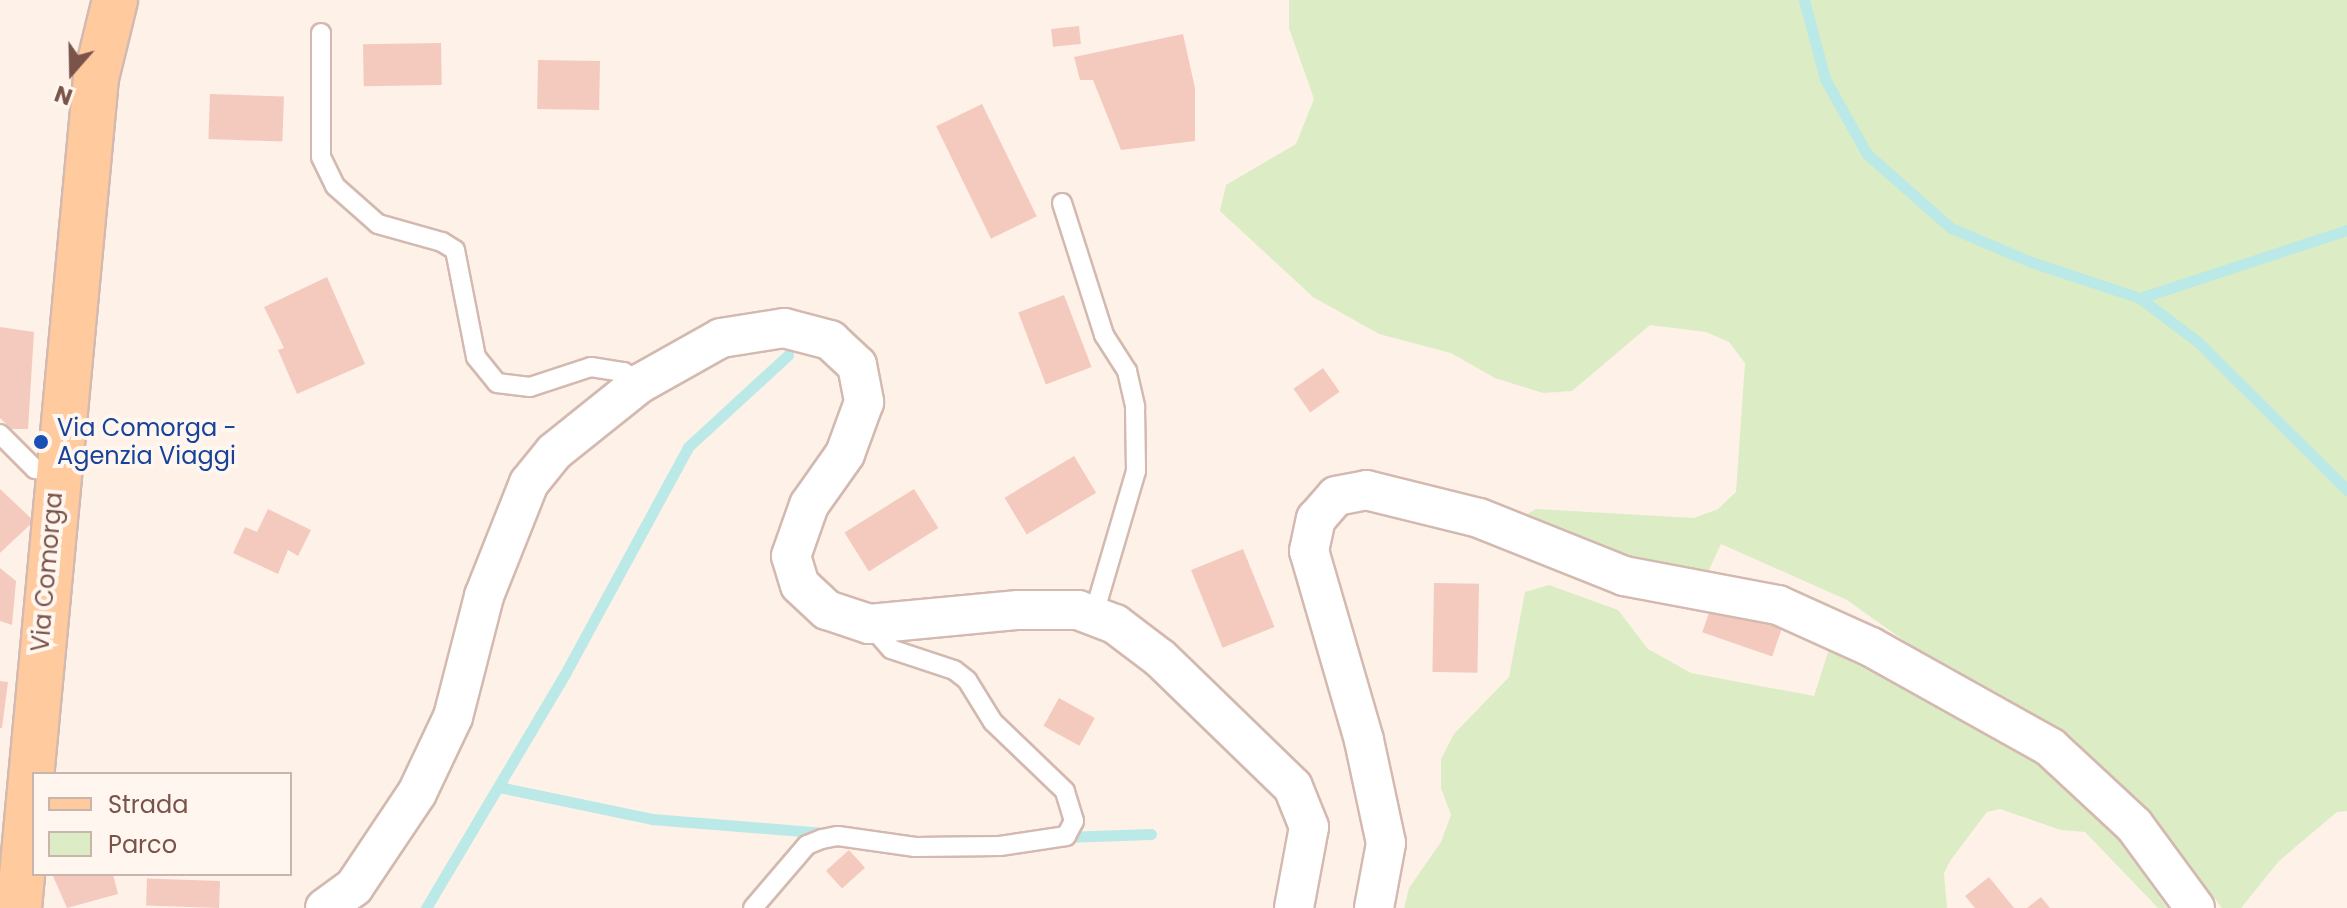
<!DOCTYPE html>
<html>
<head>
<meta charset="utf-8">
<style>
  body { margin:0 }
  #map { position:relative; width:2347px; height:908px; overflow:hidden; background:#fef1e8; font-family:Poppins,sans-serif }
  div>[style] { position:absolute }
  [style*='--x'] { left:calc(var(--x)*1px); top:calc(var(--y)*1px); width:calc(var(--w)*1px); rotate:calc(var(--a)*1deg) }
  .green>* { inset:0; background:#dcedc5 }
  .stream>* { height:11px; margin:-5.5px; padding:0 5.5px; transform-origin:5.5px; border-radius:5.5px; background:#bae9e8 }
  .building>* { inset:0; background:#f5cabe; transform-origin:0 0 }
  .roads { filter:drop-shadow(2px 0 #d3b9af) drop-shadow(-2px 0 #d3b9af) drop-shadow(0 2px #d3b9af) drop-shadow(0 -2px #d3b9af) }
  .lane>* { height:18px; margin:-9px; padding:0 9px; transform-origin:9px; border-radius:9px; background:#fff }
  .street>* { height:38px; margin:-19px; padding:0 19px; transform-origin:19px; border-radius:19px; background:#fff }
  .primary>* { height:44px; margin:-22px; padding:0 22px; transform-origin:22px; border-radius:22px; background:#ffca9d }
  .dots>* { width:22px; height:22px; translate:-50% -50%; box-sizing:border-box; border:4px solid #fff6ef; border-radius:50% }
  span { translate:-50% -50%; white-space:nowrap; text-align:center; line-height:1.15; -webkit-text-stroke:8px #fff6ef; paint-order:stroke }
  .transit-label { font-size:24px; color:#164399 }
  .left { translate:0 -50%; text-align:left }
  .street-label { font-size:24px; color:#7a5349 }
  .legend { position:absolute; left:32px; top:772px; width:260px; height:104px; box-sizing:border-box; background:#fff6ef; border:2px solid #cab5ad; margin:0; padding:10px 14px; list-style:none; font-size:24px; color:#7a5349 }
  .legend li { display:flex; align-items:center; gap:16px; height:40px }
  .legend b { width:40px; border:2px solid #cab5ad }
  .north { position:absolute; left:32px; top:32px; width:80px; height:80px; -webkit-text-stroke:6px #fff6ef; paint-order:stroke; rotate:200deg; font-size:22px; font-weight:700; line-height:32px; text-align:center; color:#7a5349 }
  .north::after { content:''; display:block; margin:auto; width:28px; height:36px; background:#7a5349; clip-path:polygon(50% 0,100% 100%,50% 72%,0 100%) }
</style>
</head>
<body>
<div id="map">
  <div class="green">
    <div style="clip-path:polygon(1289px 0,2347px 0,2347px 811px,2337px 812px,2279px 861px,2241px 908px,2222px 908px,2146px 810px,2061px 738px,1934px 662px,1847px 600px,1721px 544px,1707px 574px,1651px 569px,1522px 517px,1536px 509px,1694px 518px,1718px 509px,1736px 492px,1745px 363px,1729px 342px,1706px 332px,1650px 325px,1572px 391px,1543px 393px,1495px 378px,1451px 353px,1379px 334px,1313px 297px,1220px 211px,1226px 185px,1296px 144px,1314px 99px,1289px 28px)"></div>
    <div style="clip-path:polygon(1549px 585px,1618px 610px,1648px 649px,1691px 673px,1814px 696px,1829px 649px,2014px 736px,2119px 840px,2167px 908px,2158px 908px,2085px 832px,2061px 830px,2000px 809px,1987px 812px,1950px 861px,1944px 873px,1947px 908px,1404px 908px,1409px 888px,1441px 842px,1451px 815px,1441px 788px,1441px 759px,1454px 734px,1509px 677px,1525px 592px)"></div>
  </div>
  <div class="stream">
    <div style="--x:1804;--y:0;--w:82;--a:75.1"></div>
    <div style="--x:1825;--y:79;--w:86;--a:60.8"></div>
    <div style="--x:1867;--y:154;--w:112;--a:41.4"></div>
    <div style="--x:1951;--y:228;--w:87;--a:23"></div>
    <div style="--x:2031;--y:262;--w:115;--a:18.3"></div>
    <div style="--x:2140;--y:298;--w:218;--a:-18.2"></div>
    <div style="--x:2140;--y:298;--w:73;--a:37.2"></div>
    <div style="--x:2198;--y:342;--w:210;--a:44.8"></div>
    <div style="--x:499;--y:787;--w:156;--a:11.8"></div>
    <div style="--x:652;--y:819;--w:176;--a:4.6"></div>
    <div style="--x:1064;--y:837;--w:87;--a:-2"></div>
    <div style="--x:426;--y:908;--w:274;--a:-59.3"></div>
    <div style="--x:566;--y:672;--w:256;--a:-61.5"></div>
    <div style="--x:688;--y:447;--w:136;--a:-42.6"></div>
  </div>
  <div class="building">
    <div style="left:1079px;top:26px;width:18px;height:28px;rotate:84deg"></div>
    <div style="clip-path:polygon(1183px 34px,1195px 88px,1195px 141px,1121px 150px,1093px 80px,1080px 80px,1074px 57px)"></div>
    <div style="left:441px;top:43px;width:42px;height:78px;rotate:89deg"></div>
    <div style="left:538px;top:60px;width:62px;height:49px;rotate:1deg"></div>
    <div style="left:210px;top:94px;width:74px;height:45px;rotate:2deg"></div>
    <div style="left:982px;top:104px;width:125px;height:51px;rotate:64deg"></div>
    <div style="clip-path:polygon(327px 277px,365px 364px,297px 394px,278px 350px,284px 348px,264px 307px)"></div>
    <div style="left:1064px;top:295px;width:77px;height:49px;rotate:69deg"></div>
    <div style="clip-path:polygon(0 327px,34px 332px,28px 429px,11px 429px,0 418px)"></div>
    <div style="left:1323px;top:368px;width:29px;height:36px;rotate:55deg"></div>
    <div style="left:1074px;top:456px;width:43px;height:81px;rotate:59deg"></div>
    <div style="clip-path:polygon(0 489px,34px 521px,0 553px)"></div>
    <div style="left:914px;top:489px;width:46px;height:82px;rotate:58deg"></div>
    <div style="clip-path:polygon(268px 509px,311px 530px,298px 556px,288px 550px,278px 574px,233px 553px,245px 527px,257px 532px)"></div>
    <div style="left:1243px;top:549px;width:84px;height:56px;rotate:68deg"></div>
    <div style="clip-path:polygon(0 568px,16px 581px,12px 625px,0 621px)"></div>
    <div style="left:1434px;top:583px;width:45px;height:89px;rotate:1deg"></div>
    <div style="left:1712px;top:604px;width:74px;height:30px;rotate:19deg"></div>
    <div style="clip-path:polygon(0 681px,8px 682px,2px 728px,0 728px)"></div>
    <div style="left:1059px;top:698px;width:41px;height:32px;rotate:29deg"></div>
    <div style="left:849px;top:850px;width:24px;height:31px;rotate:48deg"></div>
    <div style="clip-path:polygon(52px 874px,113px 874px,118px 894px,67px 908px)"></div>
    <div style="clip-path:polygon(1989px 877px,2014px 908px,1975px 908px,1965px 896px)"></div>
    <div style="left:220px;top:881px;width:27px;height:73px;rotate:92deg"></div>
    <div style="clip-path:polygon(2041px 897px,2050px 908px,2027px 908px)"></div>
  </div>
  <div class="roads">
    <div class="lane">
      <div style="--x:321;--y:33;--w:124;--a:90"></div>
      <div style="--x:321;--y:157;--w:32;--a:64"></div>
      <div style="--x:335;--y:186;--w:57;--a:41.5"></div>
      <div style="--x:378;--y:224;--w:66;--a:15.7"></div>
      <div style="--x:442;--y:242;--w:15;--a:32"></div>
      <div style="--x:455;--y:250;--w:109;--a:78.9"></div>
      <div style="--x:476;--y:357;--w:33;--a:51"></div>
      <div style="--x:497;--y:383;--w:33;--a:7"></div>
      <div style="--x:530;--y:387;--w:64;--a:-18.2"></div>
      <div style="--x:591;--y:367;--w:33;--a:9"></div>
      <div style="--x:624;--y:372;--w:19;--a:39"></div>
      <div style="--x:1062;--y:203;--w:139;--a:72.3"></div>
      <div style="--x:1104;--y:335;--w:43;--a:57.4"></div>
      <div style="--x:1127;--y:371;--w:37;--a:77"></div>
      <div style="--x:1135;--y:407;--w:64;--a:89.1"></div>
      <div style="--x:1136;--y:471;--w:152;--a:106.4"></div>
      <div style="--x:0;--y:434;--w:49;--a:45"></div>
      <div style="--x:35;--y:469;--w:21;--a:5"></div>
      <div style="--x:753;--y:908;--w:83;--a:-49.4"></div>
      <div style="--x:807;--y:845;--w:16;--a:-22"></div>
      <div style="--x:822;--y:839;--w:16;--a:-11"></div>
      <div style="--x:838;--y:836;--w:78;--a:8.1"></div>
      <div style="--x:915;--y:847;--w:85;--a:-0.7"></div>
      <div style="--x:1000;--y:846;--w:67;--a:-8.6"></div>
      <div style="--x:1066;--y:836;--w:17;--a:-62"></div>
      <div style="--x:1074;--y:821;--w:31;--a:-107"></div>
      <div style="--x:1065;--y:791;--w:100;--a:-136.2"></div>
      <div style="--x:993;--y:722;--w:49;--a:-121.8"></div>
      <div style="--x:967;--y:680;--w:16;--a:-142"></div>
      <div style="--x:954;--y:670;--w:66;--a:-161.6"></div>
      <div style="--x:891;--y:649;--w:33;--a:-131"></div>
    </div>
    <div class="street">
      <div style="--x:325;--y:908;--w:36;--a:-36"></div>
      <div style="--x:354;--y:887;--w:113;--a:-56.2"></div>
      <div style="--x:417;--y:793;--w:84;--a:-64.7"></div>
      <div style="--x:453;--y:717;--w:125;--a:-75.6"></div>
      <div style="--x:484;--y:596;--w:122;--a:-68.3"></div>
      <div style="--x:529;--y:483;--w:40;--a:-51"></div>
      <div style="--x:554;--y:452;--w:109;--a:-38.7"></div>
      <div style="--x:639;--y:384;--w:94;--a:-29.3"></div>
      <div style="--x:721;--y:338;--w:64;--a:-9"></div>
      <div style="--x:784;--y:328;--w:48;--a:14.6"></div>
      <div style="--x:830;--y:340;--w:37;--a:43"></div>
      <div style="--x:857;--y:365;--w:38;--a:79"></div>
      <div style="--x:864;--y:402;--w:55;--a:110.1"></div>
      <div style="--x:845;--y:454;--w:62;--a:125.2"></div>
      <div style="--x:809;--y:505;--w:54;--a:109.4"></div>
      <div style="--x:791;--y:556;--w:30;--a:73"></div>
      <div style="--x:800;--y:585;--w:37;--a:43"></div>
      <div style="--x:827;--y:610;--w:44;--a:18.4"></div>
      <div style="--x:869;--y:624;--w:150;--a:-5.4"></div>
      <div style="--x:1018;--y:610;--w:60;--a:0"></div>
      <div style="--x:1078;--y:610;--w:40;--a:21"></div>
      <div style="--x:1115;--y:624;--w:56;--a:37.1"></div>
      <div style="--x:1160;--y:658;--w:185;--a:44.1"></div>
      <div style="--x:1293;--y:787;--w:43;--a:68.2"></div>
      <div style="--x:1309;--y:827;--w:82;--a:100.5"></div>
      <div style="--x:1374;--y:908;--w:66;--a:-79.5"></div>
      <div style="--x:1386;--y:843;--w:105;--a:-102.1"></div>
      <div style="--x:1364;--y:740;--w:197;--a:-106.2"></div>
      <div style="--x:1309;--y:551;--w:33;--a:-78"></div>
      <div style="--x:1316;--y:519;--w:30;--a:-49"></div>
      <div style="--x:1336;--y:496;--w:31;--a:-11"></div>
      <div style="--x:1366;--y:490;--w:116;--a:13.9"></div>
      <div style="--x:1479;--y:518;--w:156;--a:21.8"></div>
      <div style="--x:1624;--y:576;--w:157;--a:10.7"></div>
      <div style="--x:1778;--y:605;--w:102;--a:24.3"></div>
      <div style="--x:1871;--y:647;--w:205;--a:29.2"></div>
      <div style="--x:2050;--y:747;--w:115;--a:42.9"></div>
      <div style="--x:2134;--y:825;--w:103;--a:53.7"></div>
    </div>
    <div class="primary">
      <div style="--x:19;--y:908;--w:834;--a:-84.7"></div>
      <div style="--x:96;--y:78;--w:80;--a:-76.3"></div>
    </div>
  </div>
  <div class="dots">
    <div style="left:41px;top:442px;background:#1a4fb4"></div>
  </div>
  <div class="transit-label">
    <span class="left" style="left:57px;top:442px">Via Comorga -<br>Agenzia Viaggi</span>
  </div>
  <div class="street-label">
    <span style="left:47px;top:572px;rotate:-85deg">Via Comorga</span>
  </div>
  <ul class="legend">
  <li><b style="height:10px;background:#ffca9d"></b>Strada</li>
  <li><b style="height:22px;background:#dcedc5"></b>Parco</li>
  </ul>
  <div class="north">N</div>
</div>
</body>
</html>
